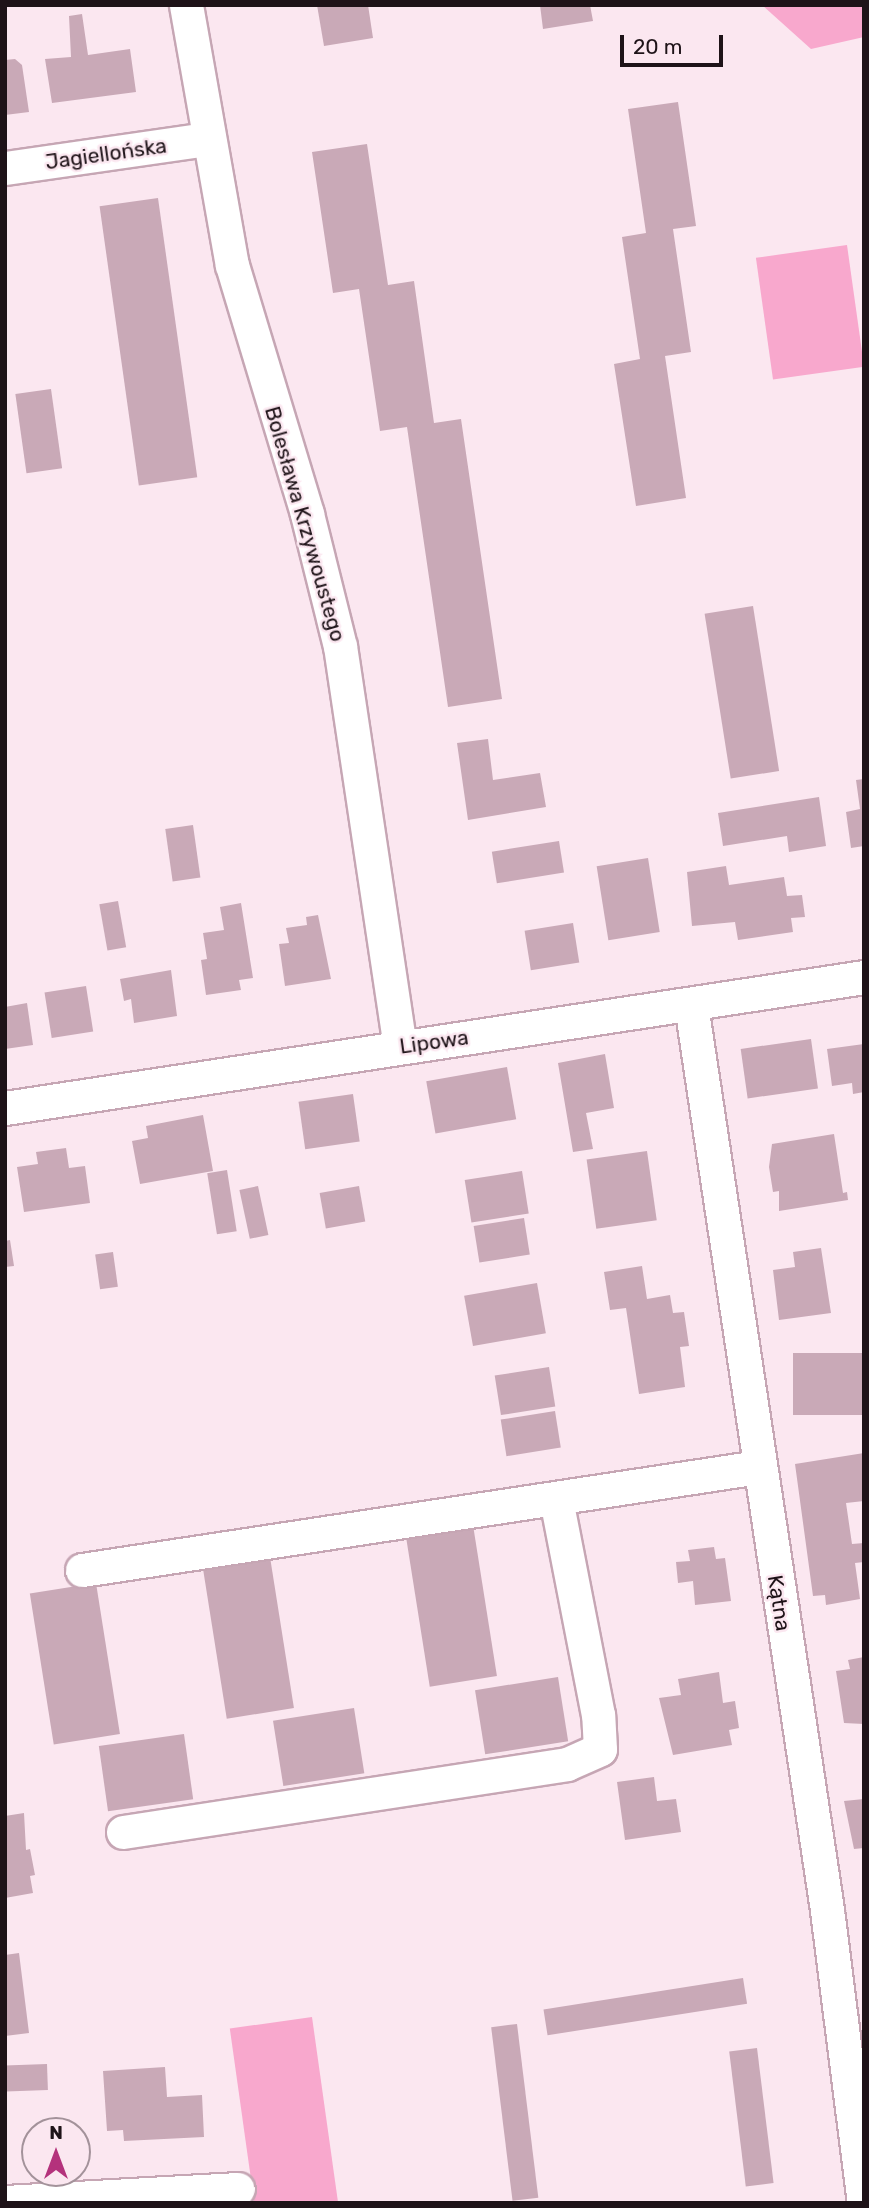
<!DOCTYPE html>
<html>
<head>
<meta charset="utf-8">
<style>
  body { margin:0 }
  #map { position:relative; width:869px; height:2208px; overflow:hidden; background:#fbe7f0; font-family:Rubik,sans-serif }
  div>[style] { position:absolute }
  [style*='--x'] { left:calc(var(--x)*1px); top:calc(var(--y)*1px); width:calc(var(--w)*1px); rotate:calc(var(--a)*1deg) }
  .green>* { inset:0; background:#f8a8cd; transform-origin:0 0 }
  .building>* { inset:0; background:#c9a9b7; transform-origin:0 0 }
  .roads { filter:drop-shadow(2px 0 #c6a6b4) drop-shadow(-2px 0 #c6a6b4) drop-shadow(0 2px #c6a6b4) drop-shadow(0 -2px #c6a6b4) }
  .minor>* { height:33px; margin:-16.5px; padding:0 16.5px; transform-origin:16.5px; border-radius:16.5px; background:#fff }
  span { translate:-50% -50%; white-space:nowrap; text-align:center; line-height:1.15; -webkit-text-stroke:5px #fbe7f0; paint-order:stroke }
  .street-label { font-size:21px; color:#1e1318 }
  .frame { position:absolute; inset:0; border:7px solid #1e1318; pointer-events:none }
  .north { position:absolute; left:21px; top:2117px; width:70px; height:70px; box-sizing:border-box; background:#fbe7f0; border:2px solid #a3929a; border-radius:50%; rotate:0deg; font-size:19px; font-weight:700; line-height:28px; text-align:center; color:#1e1318 }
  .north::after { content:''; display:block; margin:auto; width:24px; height:32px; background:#b4327c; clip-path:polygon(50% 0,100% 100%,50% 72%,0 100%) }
  .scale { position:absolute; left:620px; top:35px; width:103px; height:32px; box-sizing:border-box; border:4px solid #1e1318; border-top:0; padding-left:9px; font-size:21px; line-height:24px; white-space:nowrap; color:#1e1318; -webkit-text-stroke:5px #fbe7f0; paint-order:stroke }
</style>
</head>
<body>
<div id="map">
  <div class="green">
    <div style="clip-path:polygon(762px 5px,864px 5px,864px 37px,811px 49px)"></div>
    <div style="left:847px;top:245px;width:123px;height:92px;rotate:82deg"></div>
    <div style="left:312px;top:2017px;width:188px;height:83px;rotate:82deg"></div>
  </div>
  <div class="building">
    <div style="clip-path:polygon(317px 5px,368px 5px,373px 38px,324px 46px)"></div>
    <div style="clip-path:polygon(540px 5px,590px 5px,593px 21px,543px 29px)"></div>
    <div style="clip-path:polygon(82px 14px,88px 55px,130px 49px,136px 92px,52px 103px,45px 59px,71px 57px,69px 16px)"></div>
    <div style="clip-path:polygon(15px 59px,22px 65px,29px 112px,5px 115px,5px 60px)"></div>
    <div style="clip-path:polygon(678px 102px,696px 226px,673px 229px,691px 352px,665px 356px,686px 498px,636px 506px,614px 364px,640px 359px,622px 237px,646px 233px,628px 109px)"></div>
    <div style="clip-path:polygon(367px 144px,388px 285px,414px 281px,434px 423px,461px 419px,502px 699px,448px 707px,407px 427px,380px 431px,359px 289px,333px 293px,312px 152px)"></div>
    <div style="left:158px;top:198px;width:282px;height:59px;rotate:82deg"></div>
    <div style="left:51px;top:389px;width:80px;height:36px;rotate:82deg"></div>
    <div style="left:753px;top:606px;width:167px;height:49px;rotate:81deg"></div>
    <div style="clip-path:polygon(488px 739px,493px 780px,540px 773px,546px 807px,468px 820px,457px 743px)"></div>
    <div style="clip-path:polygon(864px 779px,864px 846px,851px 848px,846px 812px,860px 809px,856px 780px)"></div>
    <div style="clip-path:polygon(819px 797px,826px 846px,789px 852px,787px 836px,723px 846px,718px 813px)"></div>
    <div style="left:193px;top:825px;width:53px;height:28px;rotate:82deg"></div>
    <div style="left:559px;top:841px;width:32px;height:68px;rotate:81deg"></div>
    <div style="left:648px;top:858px;width:75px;height:52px;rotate:81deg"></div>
    <div style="clip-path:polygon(726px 866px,729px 885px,784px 877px,787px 896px,802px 895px,805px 917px,791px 918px,793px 932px,738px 940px,735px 922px,692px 926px,687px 872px)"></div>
    <div style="left:118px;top:901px;width:47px;height:19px;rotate:80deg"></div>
    <div style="clip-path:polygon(241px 903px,253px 978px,239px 980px,241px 990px,206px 995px,201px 960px,207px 959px,203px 933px,224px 930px,220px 907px)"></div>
    <div style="clip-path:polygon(318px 915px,331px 979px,285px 986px,279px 944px,289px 943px,286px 928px,307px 925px,306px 917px)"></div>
    <div style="left:573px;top:923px;width:40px;height:49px;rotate:81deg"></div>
    <div style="clip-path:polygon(171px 970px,177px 1016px,134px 1023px,131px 999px,124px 1001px,120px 979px)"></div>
    <div style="left:86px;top:986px;width:46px;height:42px;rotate:81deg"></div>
    <div style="clip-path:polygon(27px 1003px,33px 1045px,5px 1049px,5px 1007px)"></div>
    <div style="left:811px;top:1039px;width:50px;height:71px;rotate:82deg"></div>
    <div style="clip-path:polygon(864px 1044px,864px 1092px,853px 1094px,852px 1083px,832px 1086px,827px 1049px)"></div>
    <div style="clip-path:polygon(605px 1054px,614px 1108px,586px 1113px,593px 1149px,573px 1152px,558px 1063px)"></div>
    <div style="left:507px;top:1067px;width:53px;height:82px;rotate:80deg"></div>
    <div style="left:353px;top:1094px;width:48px;height:55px;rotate:82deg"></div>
    <div style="clip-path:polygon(203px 1115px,213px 1171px,140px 1184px,132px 1141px,148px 1138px,146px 1126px)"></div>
    <div style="clip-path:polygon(834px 1134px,843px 1193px,847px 1192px,848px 1200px,779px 1211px,779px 1191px,773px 1192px,769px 1167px,772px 1144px)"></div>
    <div style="clip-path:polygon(66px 1148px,69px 1168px,85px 1166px,90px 1203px,24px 1212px,17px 1167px,38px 1164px,36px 1152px)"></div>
    <div style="left:647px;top:1151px;width:70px;height:61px;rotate:82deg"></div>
    <div style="left:227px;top:1170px;width:62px;height:20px;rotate:81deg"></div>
    <div style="left:522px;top:1171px;width:43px;height:58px;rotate:81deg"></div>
    <div style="left:258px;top:1186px;width:50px;height:19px;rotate:78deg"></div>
    <div style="left:359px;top:1186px;width:36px;height:40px;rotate:80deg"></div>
    <div style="left:524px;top:1218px;width:37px;height:51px;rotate:81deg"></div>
    <div style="clip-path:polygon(10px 1240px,14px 1266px,5px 1267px,5px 1241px)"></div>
    <div style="clip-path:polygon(821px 1248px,831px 1313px,779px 1320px,773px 1270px,795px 1267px,793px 1252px)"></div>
    <div style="left:113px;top:1252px;width:35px;height:18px;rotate:82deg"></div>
    <div style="clip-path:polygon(642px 1266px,647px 1299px,670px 1295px,673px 1313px,684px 1312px,689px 1346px,680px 1347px,685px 1387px,639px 1394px,626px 1308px,610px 1310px,604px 1272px)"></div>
    <div style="left:537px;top:1283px;width:51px;height:74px;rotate:80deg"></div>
    <div style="left:864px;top:1353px;width:62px;height:71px;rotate:90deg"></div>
    <div style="left:549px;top:1367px;width:40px;height:55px;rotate:81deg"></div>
    <div style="left:555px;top:1411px;width:37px;height:55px;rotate:81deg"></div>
    <div style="clip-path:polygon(864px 1453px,864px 1501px,846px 1503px,852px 1544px,864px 1543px,864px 1562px,855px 1563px,860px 1599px,826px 1605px,825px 1595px,813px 1596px,795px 1464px)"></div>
    <div style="left:473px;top:1525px;width:153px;height:68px;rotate:81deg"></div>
    <div style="clip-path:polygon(714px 1547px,716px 1559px,725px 1558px,731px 1601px,695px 1605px,693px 1581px,678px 1583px,676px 1562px,690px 1561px,688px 1550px)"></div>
    <div style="left:270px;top:1557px;width:153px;height:68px;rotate:81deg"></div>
    <div style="left:96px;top:1583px;width:153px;height:67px;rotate:81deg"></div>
    <div style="clip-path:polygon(864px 1657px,864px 1724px,844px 1723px,836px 1671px,850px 1669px,848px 1660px)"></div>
    <div style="clip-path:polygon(719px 1672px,723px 1703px,735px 1701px,739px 1728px,729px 1730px,732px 1745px,673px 1755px,659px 1698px,681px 1695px,678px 1679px)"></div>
    <div style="left:558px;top:1677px;width:65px;height:84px;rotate:81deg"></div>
    <div style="left:354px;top:1708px;width:66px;height:82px;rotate:81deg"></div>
    <div style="left:184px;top:1734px;width:66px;height:86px;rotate:82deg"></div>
    <div style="clip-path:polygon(654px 1777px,657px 1801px,676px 1799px,681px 1832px,625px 1840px,617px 1782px)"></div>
    <div style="clip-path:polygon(864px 1799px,864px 1848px,854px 1849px,844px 1801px)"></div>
    <div style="clip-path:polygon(24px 1813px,26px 1850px,30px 1849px,35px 1875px,30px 1876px,33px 1893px,5px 1898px,5px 1816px)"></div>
    <div style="clip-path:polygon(19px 1953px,29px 2033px,5px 2036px,5px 1955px)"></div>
    <div style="left:743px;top:1978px;width:26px;height:202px;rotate:81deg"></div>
    <div style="left:517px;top:2024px;width:175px;height:26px;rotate:83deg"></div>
    <div style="left:757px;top:2048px;width:136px;height:28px;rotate:83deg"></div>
    <div style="left:47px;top:2064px;width:26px;height:42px;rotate:88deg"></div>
    <div style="clip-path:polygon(165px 2067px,167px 2097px,202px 2095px,204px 2137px,124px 2141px,123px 2130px,107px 2131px,103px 2071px)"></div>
  </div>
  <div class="roads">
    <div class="minor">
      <div style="--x:186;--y:5;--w:264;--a:80"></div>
      <div style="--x:232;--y:265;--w:260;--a:73.2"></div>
      <div style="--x:307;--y:514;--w:136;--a:76"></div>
      <div style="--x:340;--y:646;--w:405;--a:81.5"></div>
      <div style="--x:5;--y:168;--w:204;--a:-8.2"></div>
      <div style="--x:691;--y:1005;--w:915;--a:81.45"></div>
      <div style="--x:827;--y:1910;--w:293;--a:82.8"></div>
      <div style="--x:5;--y:1108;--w:869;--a:-8.67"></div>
      <div style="--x:82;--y:1570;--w:684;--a:-8.66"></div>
      <div style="--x:123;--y:1832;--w:449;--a:-8.7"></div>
      <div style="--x:567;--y:1764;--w:36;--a:-24"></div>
      <div style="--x:600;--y:1749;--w:34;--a:-93"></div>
      <div style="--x:598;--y:1715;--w:220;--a:-101"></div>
      <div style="--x:5;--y:2202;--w:233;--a:-3.2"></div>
    </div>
  </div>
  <div class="street-label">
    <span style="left:106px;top:154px;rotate:-8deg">Jagiellońska</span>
    <span style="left:305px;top:524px;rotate:74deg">Bolesława Krzywoustego</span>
    <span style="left:434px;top:1042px;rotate:-8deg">Lipowa</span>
    <span style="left:779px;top:1603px;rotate:81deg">Kątna</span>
  </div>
  <div class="frame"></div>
  <div class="north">N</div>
  <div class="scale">20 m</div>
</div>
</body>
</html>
